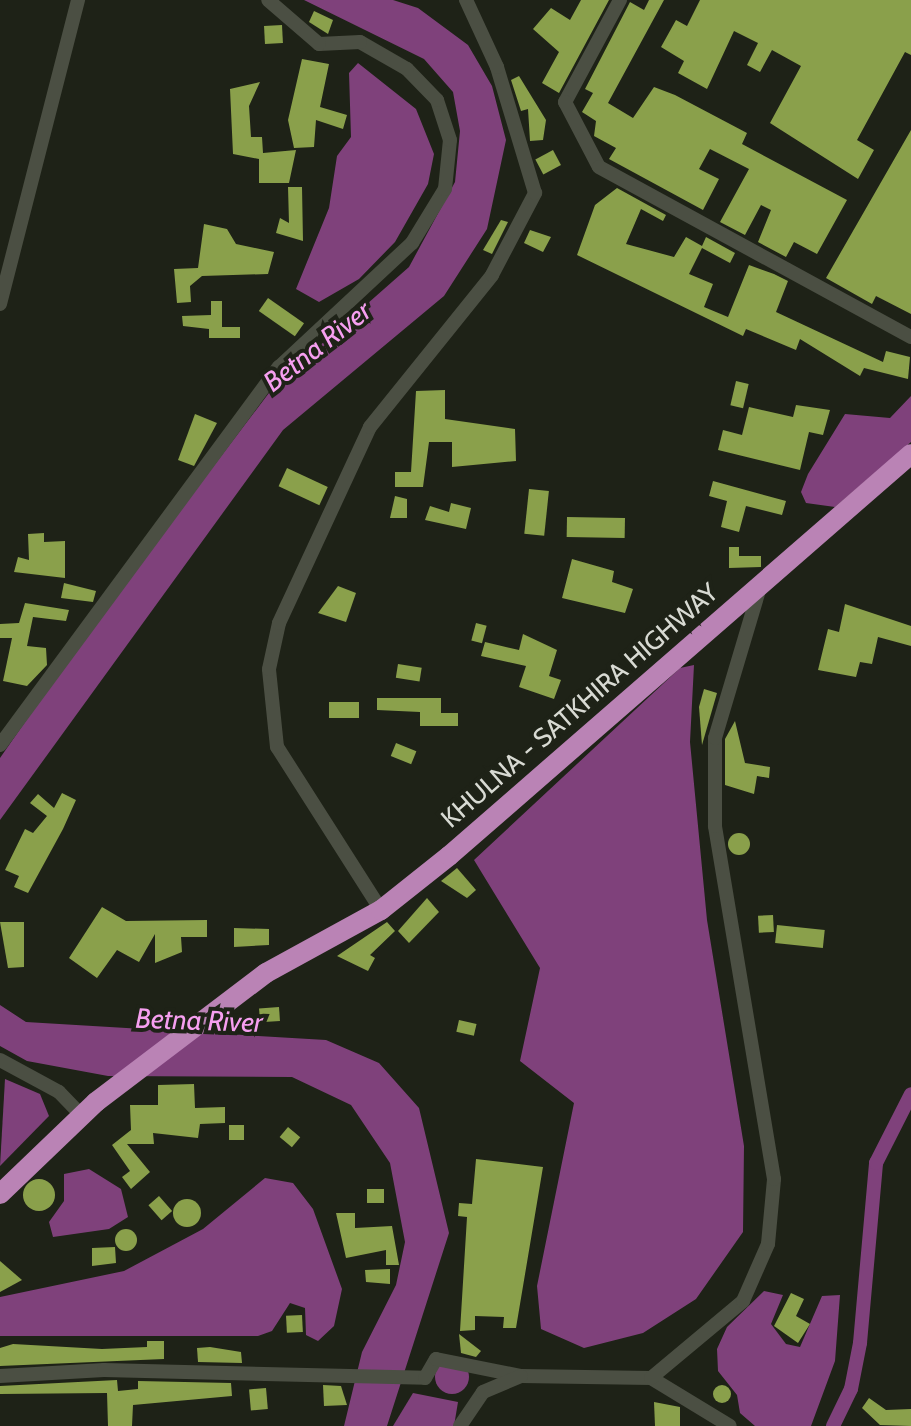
<!DOCTYPE html>
<html>
<head>
<meta charset="utf-8">
<style>
  body { margin:0 }
  #map { position:relative; width:911px; height:1426px; overflow:hidden; background:#1e2217; font-family:Cabin,sans-serif }
  div>[style] { position:absolute }
  [style*='--x'] { left:calc(var(--x)*1px); top:calc(var(--y)*1px); width:calc(var(--w)*1px); rotate:calc(var(--a)*1deg) }
  .water>* { inset:0; background:#7f417b }
  .round { border-radius:50% }
  .canal>* { height:14px; margin:-7px; padding:0 7px; transform-origin:7px; border-radius:7px; background:#7f417b }
  .building>* { inset:0; background:#8aa04b; transform-origin:0 0 }
  .minor>* { height:14px; margin:-7px; padding:0 7px; transform-origin:7px; border-radius:7px; background:#4b4f43 }
  .highway>* { height:20px; margin:-10px; padding:0 10px; transform-origin:10px; border-radius:10px; background:#ba83b5 }
  span { translate:-50% -50%; white-space:nowrap; text-align:center; line-height:1.15; -webkit-text-stroke:8px #1e2217; paint-order:stroke }
  .street-label { font-size:26px; color:#d8dad3 }
  .water-label { font-size:28px; color:#f69ff0; font-style:italic }
</style>
</head>
<body>
<div id="map">
  <div class="water">
    <div style="clip-path:polygon(304px 0,393px 0,418px 8px,468px 45px,492px 86px,506px 140px,487px 229px,444px 296px,283px 430px,0 820px,0 758px,89px 630px,275px 385px,409px 267px,455px 182px,460px 131px,453px 92px,424px 59px)"></div>
    <div style="clip-path:polygon(358px 63px,416px 109px,434px 154px,428px 184px,395px 242px,359px 279px,319px 302px,296px 289px,329px 208px,337px 156px,351px 137px,349px 73px)"></div>
    <div style="clip-path:polygon(911px 396px,911px 442px,835px 507px,806px 503px,801px 492px,808px 474px,845px 414px,890px 418px)"></div>
    <div style="clip-path:polygon(694px 665px,690px 742px,707px 920px,744px 1146px,743px 1232px,696px 1299px,643px 1333px,584px 1348px,541px 1329px,537px 1286px,574px 1103px,520px 1061px,540px 968px,474px 860px,680px 668px)"></div>
    <div style="clip-path:polygon(0 1005px,26px 1022px,326px 1040px,379px 1063px,419px 1108px,449px 1233px,387px 1426px,344px 1426px,362px 1352px,396px 1285px,405px 1242px,390px 1163px,351px 1105px,292px 1077px,108px 1076px,27px 1061px,0 1046px)"></div>
    <div style="clip-path:polygon(5px 1079px,40px 1094px,49px 1116px,0 1166px)"></div>
    <div style="clip-path:polygon(89px 1169px,121px 1189px,128px 1217px,109px 1229px,53px 1237px,49px 1222px,64px 1201px,64px 1174px)"></div>
    <div style="clip-path:polygon(265px 1178px,293px 1183px,313px 1209px,342px 1289px,334px 1326px,318px 1341px,306px 1335px,305px 1308px,290px 1303px,272px 1331px,258px 1336px,0 1336px,0 1297px,124px 1271px,203px 1229px)"></div>
    <div style="clip-path:polygon(764px 1291px,783px 1295px,771px 1324px,786px 1344px,800px 1347px,822px 1296px,840px 1295px,835px 1361px,811px 1426px,755px 1426px,740px 1413px,737px 1395px,718px 1371px,717px 1349px,727px 1327px)"></div>
    <div class="round" style="left:435px;top:1360px;width:34px;height:34px"></div>
    <div style="clip-path:polygon(413px 1393px,458px 1402px,454px 1426px,393px 1426px)"></div>
  </div>
  <div class="canal">
    <div style="--x:833;--y:1426;--w:41;--a:-64.1"></div>
    <div style="--x:851;--y:1389;--w:47;--a:-78.9"></div>
    <div style="--x:860;--y:1343;--w:181;--a:-84.9"></div>
    <div style="--x:876;--y:1163;--w:77;--a:-63.1"></div>
  </div>
  <div class="building">
    <div style="clip-path:polygon(581px 0,609px 0,559px 93px,542px 83px,559px 52px,533px 29px,551px 8px,570px 20px)"></div>
    <div style="clip-path:polygon(649px 0,664px 0,608px 103px,633px 118px,654px 87px,675px 95px,747px 133px,742px 144px,847px 200px,817px 254px,794px 242px,786px 257px,758px 242px,771px 210px,761px 205px,745px 235px,720px 222px,749px 169px,710px 149px,699px 169px,719px 179px,703px 210px,609px 159px,616px 148px,594px 136px,596px 121px,582px 112px,593px 93px,585px 89px,630px 2px,644px 10px)"></div>
    <div style="clip-path:polygon(700px 0,911px 0,911px 55px,905px 52px,857px 140px,874px 150px,858px 179px,770px 123px,801px 66px,772px 50px,760px 72px,747px 65px,758px 43px,734px 31px,707px 89px,678px 73px,684px 61px,661px 47px,676px 20px,687px 26px)"></div>
    <div style="clip-path:polygon(314px 11px,333px 20px,328px 34px,309px 22px)"></div>
    <div style="left:282px;top:25px;width:18px;height:18px;rotate:87deg"></div>
    <div style="clip-path:polygon(302px 59px,329px 64px,320px 107px,347px 115px,343px 129px,316px 120px,314px 147px,294px 148px,288px 120px)"></div>
    <div style="clip-path:polygon(519px 76px,546px 120px,543px 140px,530px 141px,528px 109px,521px 111px,511px 80px)"></div>
    <div style="clip-path:polygon(260px 82px,249px 106px,251px 137px,262px 137px,263px 153px,296px 150px,289px 183px,259px 183px,259px 159px,233px 154px,230px 89px)"></div>
    <div style="clip-path:polygon(911px 130px,911px 314px,876px 296px,872px 304px,826px 278px)"></div>
    <div style="left:553px;top:150px;width:17px;height:20px;rotate:62deg"></div>
    <div style="clip-path:polygon(288px 187px,302px 187px,303px 241px,276px 233px,280px 218px,289px 223px)"></div>
    <div style="clip-path:polygon(617px 188px,666px 215px,663px 221px,641px 209px,626px 244px,674px 257px,686px 237px,702px 246px,706px 237px,735px 253px,730px 263px,702px 248px,689px 274px,713px 284px,704px 307px,728px 317px,749px 265px,774px 274px,788px 281px,776px 312px,883px 362px,886px 351px,910px 357px,908px 379px,864px 368px,860px 376px,800px 339px,796px 350px,746px 329px,743px 336px,577px 255px,595px 205px)"></div>
    <div style="clip-path:polygon(501px 220px,508px 222px,492px 254px,483px 250px)"></div>
    <div style="clip-path:polygon(204px 224px,227px 229px,236px 244px,274px 252px,268px 274px,202px 276px,190px 286px,191px 302px,177px 303px,174px 269px,198px 268px)"></div>
    <div style="clip-path:polygon(530px 230px,551px 237px,543px 252px,524px 243px)"></div>
    <div style="left:268px;top:298px;width:44px;height:16px;rotate:35deg"></div>
    <div style="clip-path:polygon(211px 301px,222px 301px,222px 327px,240px 327px,240px 338px,209px 338px,209px 329px,183px 326px,182px 316px,211px 315px)"></div>
    <div style="left:736px;top:381px;width:13px;height:25px;rotate:13deg"></div>
    <div style="clip-path:polygon(445px 390px,445px 419px,515px 429px,516px 461px,452px 467px,452px 442px,429px 442px,423px 487px,395px 487px,395px 472px,411px 472px,416px 391px)"></div>
    <div style="clip-path:polygon(796px 405px,830px 410px,823px 435px,809px 432px,800px 470px,718px 450px,723px 430px,742px 435px,749px 407px,793px 417px)"></div>
    <div style="clip-path:polygon(195px 414px,217px 423px,194px 466px,178px 460px)"></div>
    <div style="left:287px;top:468px;width:45px;height:20px;rotate:25deg"></div>
    <div style="clip-path:polygon(713px 481px,786px 501px,782px 515px,746px 506px,739px 532px,721px 527px,727px 501px,709px 496px)"></div>
    <div style="left:529px;top:489px;width:20px;height:45px;rotate:6deg"></div>
    <div style="clip-path:polygon(395px 496px,407px 499px,407px 518px,390px 518px)"></div>
    <div style="clip-path:polygon(451px 503px,471px 508px,466px 529px,425px 520px,430px 506px,449px 512px)"></div>
    <div style="left:567px;top:517px;width:58px;height:20px;rotate:1deg"></div>
    <div style="clip-path:polygon(44px 533px,44px 542px,65px 541px,65px 578px,14px 572px,18px 557px,29px 560px,28px 534px)"></div>
    <div style="clip-path:polygon(729px 547px,739px 547px,739px 556px,761px 556px,761px 567px,729px 568px)"></div>
    <div style="clip-path:polygon(572px 559px,614px 571px,612px 582px,633px 589px,625px 613px,562px 598px)"></div>
    <div style="clip-path:polygon(64px 583px,96px 591px,93px 602px,61px 598px)"></div>
    <div style="clip-path:polygon(338px 586px,356px 593px,346px 622px,318px 613px)"></div>
    <div style="clip-path:polygon(25px 603px,69px 610px,66px 621px,33px 617px,27px 646px,46px 648px,47px 665px,27px 686px,3px 681px,12px 638px,0 638px,0 624px,19px 623px)"></div>
    <div style="clip-path:polygon(845px 604px,911px 626px,911px 646px,878px 637px,872px 664px,860px 662px,856px 677px,818px 670px,828px 629px,839px 632px)"></div>
    <div style="left:476px;top:623px;width:11px;height:18px;rotate:15deg"></div>
    <div style="clip-path:polygon(523px 634px,557px 650px,549px 676px,561px 680px,554px 699px,519px 687px,526px 666px,481px 656px,485px 642px,519px 650px)"></div>
    <div style="left:398px;top:664px;width:24px;height:14px;rotate:9deg"></div>
    <div style="clip-path:polygon(704px 689px,717px 693px,702px 745px,699px 707px)"></div>
    <div style="clip-path:polygon(377px 698px,441px 698px,441px 713px,458px 713px,458px 726px,420px 726px,420px 712px,377px 710px)"></div>
    <div style="left:329px;top:702px;width:30px;height:16px"></div>
    <div style="clip-path:polygon(735px 721px,745px 763px,770px 767px,769px 778px,757px 776px,754px 794px,725px 785px,725px 739px)"></div>
    <div style="left:396px;top:743px;width:22px;height:14px;rotate:22deg"></div>
    <div style="clip-path:polygon(62px 793px,76px 800px,63px 829px,28px 893px,14px 887px,19px 876px,5px 870px,25px 829px,33px 833px,47px 816px,30px 803px,38px 794px,54px 808px)"></div>
    <div class="round" style="left:728px;top:833px;width:22px;height:22px"></div>
    <div style="clip-path:polygon(457px 868px,476px 890px,467px 898px,441px 881px)"></div>
    <div style="clip-path:polygon(427px 898px,439px 912px,409px 943px,398px 931px)"></div>
    <div style="clip-path:polygon(102px 907px,126px 921px,207px 920px,207px 937px,181px 937px,182px 952px,155px 963px,155px 934px,139px 962px,117px 950px,97px 978px,69px 958px)"></div>
    <div style="left:773px;top:915px;width:17px;height:15px;rotate:87deg"></div>
    <div style="clip-path:polygon(0 922px,24px 922px,24px 967px,8px 968px)"></div>
    <div style="clip-path:polygon(387px 922px,395px 931px,370px 955px,375px 958px,368px 971px,337px 956px)"></div>
    <div style="left:777px;top:925px;width:48px;height:18px;rotate:6deg"></div>
    <div style="clip-path:polygon(234px 928px,269px 929px,269px 945px,234px 947px)"></div>
    <div style="left:279px;top:1007px;width:14px;height:20px;rotate:86deg"></div>
    <div style="left:459px;top:1020px;width:18px;height:12px;rotate:13deg"></div>
    <div style="clip-path:polygon(194px 1084px,195px 1108px,225px 1107px,225px 1123px,200px 1124px,198px 1138px,153px 1133px,154px 1144px,127px 1144px,150px 1172px,131px 1189px,122px 1177px,130px 1171px,112px 1145px,131px 1130px,130px 1105px,158px 1105px,158px 1085px)"></div>
    <div style="left:244px;top:1125px;width:15px;height:15px;rotate:90deg"></div>
    <div style="left:288px;top:1127px;width:16px;height:13px;rotate:40deg"></div>
    <div style="clip-path:polygon(476px 1159px,543px 1167px,516px 1328px,503px 1328px,504px 1317px,475px 1316px,475px 1330px,460px 1331px,467px 1217px,458px 1216px,459px 1203px,472px 1204px)"></div>
    <div class="round" style="left:23px;top:1179px;width:32px;height:32px"></div>
    <div style="left:384px;top:1189px;width:14px;height:17px;rotate:90deg"></div>
    <div style="left:159px;top:1196px;width:20px;height:14px;rotate:49deg"></div>
    <div class="round" style="left:173px;top:1199px;width:28px;height:28px"></div>
    <div style="clip-path:polygon(336px 1213px,355px 1213px,355px 1228px,392px 1226px,399px 1265px,386px 1265px,386px 1250px,346px 1258px)"></div>
    <div class="round" style="left:115px;top:1229px;width:22px;height:22px"></div>
    <div style="clip-path:polygon(115px 1247px,116px 1263px,92px 1266px,92px 1248px)"></div>
    <div style="clip-path:polygon(0 1261px,22px 1280px,0 1292px)"></div>
    <div style="clip-path:polygon(390px 1269px,390px 1284px,366px 1282px,365px 1270px)"></div>
    <div style="clip-path:polygon(791px 1293px,804px 1299px,796px 1316px,810px 1324px,798px 1343px,774px 1326px)"></div>
    <div style="left:302px;top:1315px;width:17px;height:16px;rotate:87deg"></div>
    <div style="clip-path:polygon(459px 1334px,481px 1351px,476px 1357px,461px 1353px)"></div>
    <div style="clip-path:polygon(147px 1341px,164px 1341px,164px 1359px,0 1366px,0 1348px,13px 1344px,102px 1349px,147px 1347px)"></div>
    <div style="clip-path:polygon(210px 1347px,241px 1352px,242px 1363px,198px 1362px,197px 1348px)"></div>
    <div style="clip-path:polygon(117px 1380px,118px 1391px,138px 1389px,138px 1381px,231px 1383px,232px 1396px,133px 1405px,132px 1426px,108px 1426px,107px 1393px,0 1394px,0 1386px)"></div>
    <div style="clip-path:polygon(323px 1385px,341px 1386px,347px 1405px,324px 1406px)"></div>
    <div class="round" style="left:713px;top:1385px;width:18px;height:18px"></div>
    <div style="left:266px;top:1388px;width:21px;height:17px;rotate:85deg"></div>
    <div style="clip-path:polygon(869px 1398px,886px 1410px,911px 1409px,911px 1426px,880px 1425px,862px 1408px)"></div>
    <div style="clip-path:polygon(654px 1402px,680px 1407px,680px 1426px,655px 1426px)"></div>
  </div>
  <div class="minor">
    <div style="--x:620;--y:0;--w:116;--a:118.3"></div>
    <div style="--x:565;--y:102;--w:73;--a:62.4"></div>
    <div style="--x:599;--y:167;--w:355;--a:28.6"></div>
    <div style="--x:0;--y:304;--w:314;--a:-75.6"></div>
    <div style="--x:0;--y:745;--w:470;--a:-53.6"></div>
    <div style="--x:279;--y:367;--w:182;--a:-43"></div>
    <div style="--x:412;--y:243;--w:63;--a:-58.6"></div>
    <div style="--x:445;--y:189;--w:49;--a:-84.2"></div>
    <div style="--x:450;--y:140;--w:42;--a:-108"></div>
    <div style="--x:437;--y:100;--w:43;--a:-134.1"></div>
    <div style="--x:407;--y:69;--w:54;--a:-150.1"></div>
    <div style="--x:360;--y:42;--w:41;--a:177.2"></div>
    <div style="--x:319;--y:44;--w:67;--a:-139.2"></div>
    <div style="--x:381;--y:910;--w:193;--a:-122.5"></div>
    <div style="--x:277;--y:747;--w:78;--a:-95.9"></div>
    <div style="--x:269;--y:669;--w:47;--a:-77.7"></div>
    <div style="--x:279;--y:623;--w:216;--a:-65.1"></div>
    <div style="--x:370;--y:427;--w:195;--a:-51.2"></div>
    <div style="--x:492;--y:275;--w:93;--a:-62.3"></div>
    <div style="--x:535;--y:193;--w:132;--a:-106.8"></div>
    <div style="--x:497;--y:67;--w:74;--a:-114.8"></div>
    <div style="--x:0;--y:1060;--w:67;--a:28.5"></div>
    <div style="--x:59;--y:1092;--w:33;--a:46"></div>
    <div style="--x:0;--y:1376;--w:104;--a:-3.3"></div>
    <div style="--x:104;--y:1370;--w:321;--a:1.4"></div>
    <div style="--x:425;--y:1378;--w:22;--a:-60"></div>
    <div style="--x:436;--y:1359;--w:87;--a:11.3"></div>
    <div style="--x:521;--y:1376;--w:130;--a:0.9"></div>
    <div style="--x:651;--y:1378;--w:92;--a:31.3"></div>
    <div style="--x:651;--y:1378;--w:120;--a:-39.9"></div>
    <div style="--x:743;--y:1301;--w:62;--a:-66.3"></div>
    <div style="--x:768;--y:1244;--w:65;--a:-84.7"></div>
    <div style="--x:774;--y:1179;--w:358;--a:-99.5"></div>
    <div style="--x:715;--y:826;--w:88;--a:-90"></div>
    <div style="--x:715;--y:738;--w:158;--a:-73.4"></div>
    <div style="--x:460;--y:1426;--w:41;--a:-55.9"></div>
    <div style="--x:483;--y:1392;--w:41;--a:-22.8"></div>
  </div>
  <div class="highway">
    <div style="--x:0;--y:1194;--w:133;--a:-43.8"></div>
    <div style="--x:96;--y:1102;--w:213;--a:-37.2"></div>
    <div style="--x:266;--y:973;--w:131;--a:-28.7"></div>
    <div style="--x:381;--y:910;--w:87;--a:-38.5"></div>
    <div style="--x:449;--y:856;--w:612;--a:-41.03"></div>
  </div>
  <div class="street-label">
    <span style="left:580px;top:706px;rotate:-41deg">KHULNA - SATKHIRA HIGHWAY</span>
  </div>
  <div class="water-label">
    <span style="left:317px;top:346px;rotate:-38deg">Betna River</span>
    <span style="left:199px;top:1020px;rotate:2deg">Betna River</span>
  </div>
</div>
</body>
</html>
